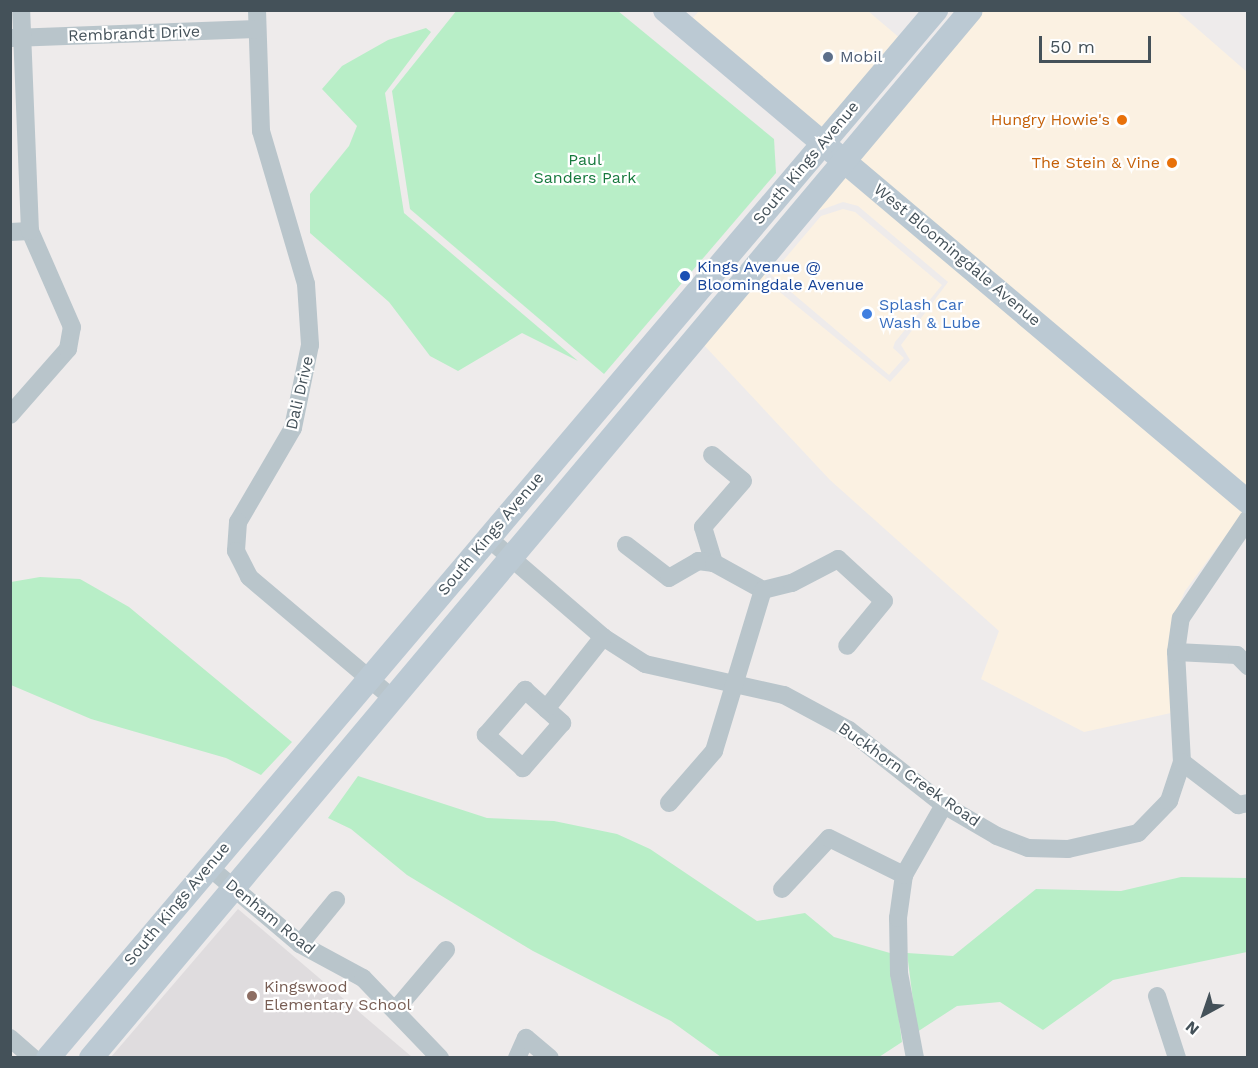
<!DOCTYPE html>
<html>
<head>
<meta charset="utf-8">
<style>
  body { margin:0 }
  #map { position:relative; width:1258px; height:1068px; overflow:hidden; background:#eeebeb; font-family:"Work Sans",sans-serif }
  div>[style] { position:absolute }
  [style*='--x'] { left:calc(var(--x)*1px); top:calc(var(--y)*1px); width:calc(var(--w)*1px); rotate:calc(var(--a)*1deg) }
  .commercial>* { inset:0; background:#fbf1e2 }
  .education>* { inset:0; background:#dfdcde }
  .green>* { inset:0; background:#b8eec7 }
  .street>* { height:18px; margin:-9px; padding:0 9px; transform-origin:9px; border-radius:9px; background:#b9c5cb }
  .secondary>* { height:24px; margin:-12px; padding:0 12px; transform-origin:12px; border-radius:12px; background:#bbc9d3 }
  .dots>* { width:16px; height:16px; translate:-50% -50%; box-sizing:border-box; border:3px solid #fff; border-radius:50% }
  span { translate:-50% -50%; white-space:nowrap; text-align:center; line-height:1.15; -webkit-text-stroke:4.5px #fff; paint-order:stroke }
  .street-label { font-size:16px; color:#445159 }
  .service-label { font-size:16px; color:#4e5e75 }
  .left { translate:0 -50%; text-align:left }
  .food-label { font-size:16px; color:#c56008 }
  .right { translate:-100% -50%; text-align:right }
  .park-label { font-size:16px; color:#16793d }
  .transit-label { font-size:16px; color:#164399 }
  .shop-label { font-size:16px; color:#366cbe }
  .education-label { font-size:16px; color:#785e54 }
  .frame { position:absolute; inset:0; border:12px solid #445159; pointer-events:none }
  .north { position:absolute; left:1174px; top:984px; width:60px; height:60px; -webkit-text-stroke:4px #fff; paint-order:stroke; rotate:220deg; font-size:16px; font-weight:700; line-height:24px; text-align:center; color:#445159 }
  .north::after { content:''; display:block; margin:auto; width:21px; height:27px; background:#445159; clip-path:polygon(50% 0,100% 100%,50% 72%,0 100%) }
  .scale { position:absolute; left:1039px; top:36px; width:112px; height:27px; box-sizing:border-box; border:3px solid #445159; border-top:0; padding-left:8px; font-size:18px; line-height:21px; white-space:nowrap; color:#445159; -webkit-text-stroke:4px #fff; paint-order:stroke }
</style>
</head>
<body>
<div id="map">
  <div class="commercial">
    <div style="clip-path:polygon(699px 11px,868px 11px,901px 39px,823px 131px,691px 20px)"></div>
    <div style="clip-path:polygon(982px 11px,1177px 11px,1247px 72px,1247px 490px,858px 160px)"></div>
    <div style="clip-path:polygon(evenodd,847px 173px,1244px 511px,1185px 591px,1174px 616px,1167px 659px,1171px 713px,1084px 732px,981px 679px,999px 631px,830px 480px,702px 343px,847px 173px,843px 202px,858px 206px,948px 282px,901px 345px,910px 360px,890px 382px,765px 280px,766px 271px,815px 212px,843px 202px)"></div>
    <div style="clip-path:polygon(843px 209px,855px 212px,942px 285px,895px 342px,893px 348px,904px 358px,889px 375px,771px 275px,821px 216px)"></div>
  </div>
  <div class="education">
    <div style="clip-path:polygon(238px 909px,412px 1057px,111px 1057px)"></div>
  </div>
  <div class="green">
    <div style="clip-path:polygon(457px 10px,618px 11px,774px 139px,776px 173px,604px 374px,410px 209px,392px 91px)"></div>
    <div style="clip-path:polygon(426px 28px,431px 32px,385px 93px,404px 213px,578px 361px,522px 333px,458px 371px,430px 356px,389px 302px,310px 233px,310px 194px,349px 146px,357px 126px,322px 89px,342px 66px,388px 40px)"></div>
    <div style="clip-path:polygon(40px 577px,80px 579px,129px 607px,292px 742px,261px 775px,226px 758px,91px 719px,11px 685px,11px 582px)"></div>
    <div style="clip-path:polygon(358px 776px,487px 818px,554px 821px,617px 834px,650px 849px,757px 921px,805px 913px,834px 937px,890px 953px,902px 1042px,879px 1057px,721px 1057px,671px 1021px,533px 951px,407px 875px,351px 829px,328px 818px)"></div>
    <div style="clip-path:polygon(1181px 877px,1247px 878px,1247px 952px,1113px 980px,1043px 1030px,1000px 1002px,957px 1006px,917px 1032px,907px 953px,953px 956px,1036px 889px,1121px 891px)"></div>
  </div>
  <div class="street">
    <div style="--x:257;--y:10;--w:121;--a:88.1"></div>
    <div style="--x:261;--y:131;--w:159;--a:73.6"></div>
    <div style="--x:306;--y:284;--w:61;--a:86.2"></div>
    <div style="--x:310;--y:345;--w:85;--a:101.6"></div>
    <div style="--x:293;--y:428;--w:109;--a:120.3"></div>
    <div style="--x:238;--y:522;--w:29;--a:94"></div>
    <div style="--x:236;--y:551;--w:29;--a:63"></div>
    <div style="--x:249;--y:577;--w:187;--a:40.2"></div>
    <div style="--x:12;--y:38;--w:245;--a:-2.1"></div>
    <div style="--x:10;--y:232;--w:20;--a:-3"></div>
    <div style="--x:10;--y:415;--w:88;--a:-48.7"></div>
    <div style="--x:68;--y:349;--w:22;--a:-80"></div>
    <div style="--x:72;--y:327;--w:105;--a:-113.6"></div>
    <div style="--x:30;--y:231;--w:221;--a:-92.3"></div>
    <div style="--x:712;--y:455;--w:40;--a:40"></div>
    <div style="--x:743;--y:481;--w:61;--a:131"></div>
    <div style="--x:703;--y:527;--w:38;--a:73"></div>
    <div style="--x:488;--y:538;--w:152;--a:40.7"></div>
    <div style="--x:603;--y:637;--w:50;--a:32.7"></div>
    <div style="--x:645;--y:664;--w:142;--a:12.6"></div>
    <div style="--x:784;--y:695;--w:74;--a:28.3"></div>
    <div style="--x:849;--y:730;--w:121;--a:38.3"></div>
    <div style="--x:944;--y:805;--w:61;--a:30.3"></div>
    <div style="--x:997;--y:836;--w:33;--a:21"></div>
    <div style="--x:1028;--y:848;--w:40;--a:1.4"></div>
    <div style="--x:1068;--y:849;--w:72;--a:-12.9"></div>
    <div style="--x:1138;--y:833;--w:45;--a:-45.9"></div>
    <div style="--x:1169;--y:801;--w:41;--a:-71.6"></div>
    <div style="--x:1182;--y:762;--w:110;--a:-93.1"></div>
    <div style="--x:1176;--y:652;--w:34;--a:-82"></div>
    <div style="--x:1181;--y:618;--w:120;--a:-55.9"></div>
    <div style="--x:626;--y:545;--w:54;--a:37.5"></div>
    <div style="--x:669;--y:578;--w:34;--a:-30"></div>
    <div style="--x:698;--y:561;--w:16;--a:7"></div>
    <div style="--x:714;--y:563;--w:56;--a:28.9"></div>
    <div style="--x:763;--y:590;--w:30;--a:-14"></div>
    <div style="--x:792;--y:583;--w:52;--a:-27.6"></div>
    <div style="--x:838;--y:559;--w:62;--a:42.4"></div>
    <div style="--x:884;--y:601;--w:58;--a:129.4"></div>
    <div style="--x:1176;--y:652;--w:61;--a:2.8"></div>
    <div style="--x:1237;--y:655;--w:16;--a:45"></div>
    <div style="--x:525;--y:690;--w:50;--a:41.7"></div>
    <div style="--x:562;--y:723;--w:60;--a:130.9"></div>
    <div style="--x:523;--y:768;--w:50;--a:-138.3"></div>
    <div style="--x:486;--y:735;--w:60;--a:-49.1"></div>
    <div style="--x:546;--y:709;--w:92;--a:-51.6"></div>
    <div style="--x:1182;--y:762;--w:71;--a:37.5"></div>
    <div style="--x:1238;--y:805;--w:10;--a:-11"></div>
    <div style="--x:669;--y:803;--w:69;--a:-49.1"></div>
    <div style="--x:714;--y:751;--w:168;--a:-73.1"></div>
    <div style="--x:209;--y:867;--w:119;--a:40.2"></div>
    <div style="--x:300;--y:944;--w:72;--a:28.4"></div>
    <div style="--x:363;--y:978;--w:111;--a:46.1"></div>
    <div style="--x:782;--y:889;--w:69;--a:-47.3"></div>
    <div style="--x:829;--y:838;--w:84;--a:26.3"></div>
    <div style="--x:300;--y:944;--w:57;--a:-50.7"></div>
    <div style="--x:1157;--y:996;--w:65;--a:72.1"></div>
    <div style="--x:397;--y:1008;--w:76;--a:-49.8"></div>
    <div style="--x:10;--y:1038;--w:30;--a:41"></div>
    <div style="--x:517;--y:1058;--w:22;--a:-66"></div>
    <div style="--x:526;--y:1038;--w:31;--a:40"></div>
    <div style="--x:915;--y:1058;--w:86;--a:-100.7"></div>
    <div style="--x:899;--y:973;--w:55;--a:-91"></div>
    <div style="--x:898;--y:918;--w:43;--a:-82.1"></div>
    <div style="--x:904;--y:875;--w:81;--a:-60.3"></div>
  </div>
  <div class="secondary">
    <div style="--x:665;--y:10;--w:763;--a:40.16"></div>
    <div style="--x:48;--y:1058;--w:1374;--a:-49.72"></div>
    <div style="--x:91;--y:1058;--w:1368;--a:-49.98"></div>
  </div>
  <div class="dots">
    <div style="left:828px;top:57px;background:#5c6f8a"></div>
    <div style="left:1122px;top:120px;background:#e8710a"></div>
    <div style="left:1172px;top:163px;background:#e8710a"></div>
    <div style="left:685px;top:276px;background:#1a4fb4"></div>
    <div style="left:867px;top:314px;background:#3f7fe0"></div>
    <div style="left:252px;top:996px;background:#8d6e63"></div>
  </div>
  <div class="street-label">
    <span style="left:134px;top:34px;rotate:-2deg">Rembrandt Drive</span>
    <span style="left:806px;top:163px;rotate:-50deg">South Kings Avenue</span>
    <span style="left:957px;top:255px;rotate:40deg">West Bloomingdale Avenue</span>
    <span style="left:300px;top:393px;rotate:-77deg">Dali Drive</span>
    <span style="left:491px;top:534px;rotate:-50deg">South Kings Avenue</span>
    <span style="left:909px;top:775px;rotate:35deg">Buckhorn Creek Road</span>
    <span style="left:177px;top:904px;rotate:-50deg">South Kings Avenue</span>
    <span style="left:270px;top:917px;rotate:39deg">Denham Road</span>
  </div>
  <div class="service-label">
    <span class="left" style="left:840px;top:57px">Mobil</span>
  </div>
  <div class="food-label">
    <span class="right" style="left:1110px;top:120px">Hungry Howie's</span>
    <span class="right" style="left:1160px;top:163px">The Stein &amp; Vine</span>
  </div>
  <div class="park-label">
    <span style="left:585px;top:169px">Paul<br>Sanders Park</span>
  </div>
  <div class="transit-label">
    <span class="left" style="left:697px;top:276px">Kings Avenue @<br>Bloomingdale Avenue</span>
  </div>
  <div class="shop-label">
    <span class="left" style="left:879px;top:314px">Splash Car<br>Wash &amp; Lube</span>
  </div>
  <div class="education-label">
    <span class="left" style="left:264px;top:996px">Kingswood<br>Elementary School</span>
  </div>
  <div class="frame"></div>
  <div class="north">N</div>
  <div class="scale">50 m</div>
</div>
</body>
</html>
